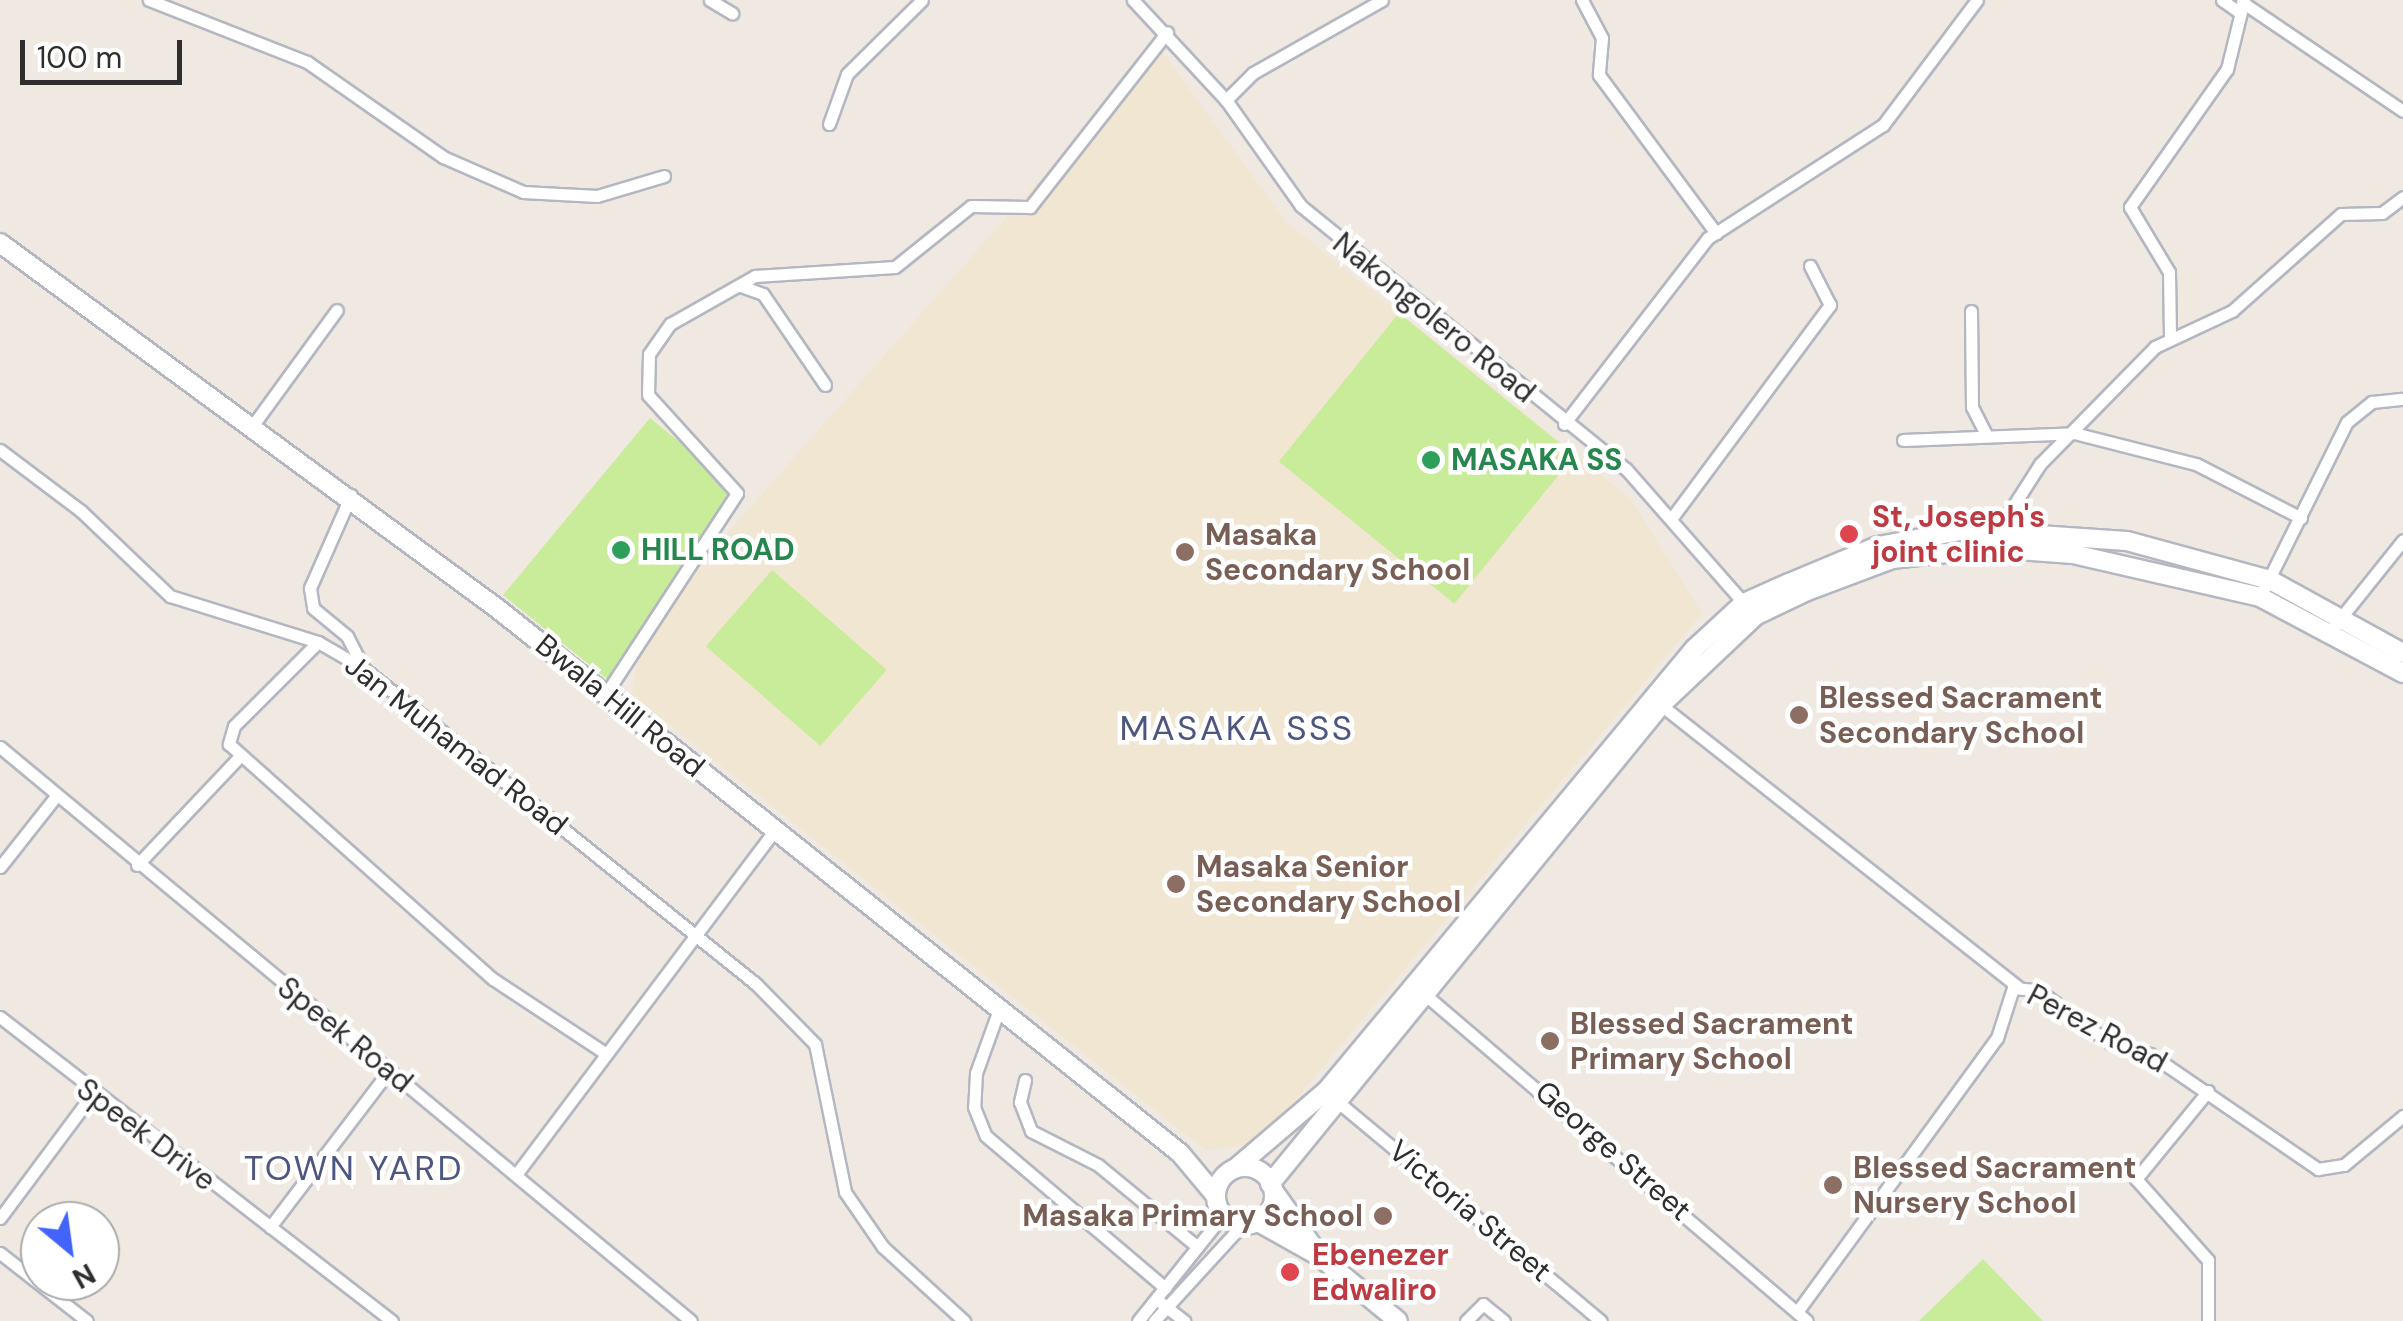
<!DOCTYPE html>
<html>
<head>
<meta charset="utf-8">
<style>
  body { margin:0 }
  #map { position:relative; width:2403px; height:1321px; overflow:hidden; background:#efe9e1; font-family:"DM Sans",sans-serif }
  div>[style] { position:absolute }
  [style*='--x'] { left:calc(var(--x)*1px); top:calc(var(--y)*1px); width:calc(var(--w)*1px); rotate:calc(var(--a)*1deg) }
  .education>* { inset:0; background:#f0e6d1 }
  .pitch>* { inset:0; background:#c9ec9a; transform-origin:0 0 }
  .roads { filter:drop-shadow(2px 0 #b4b7c1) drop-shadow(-2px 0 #b4b7c1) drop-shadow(0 2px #b4b7c1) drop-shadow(0 -2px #b4b7c1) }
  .street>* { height:11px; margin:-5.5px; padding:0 5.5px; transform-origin:5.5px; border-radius:5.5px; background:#fff }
  .secondary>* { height:18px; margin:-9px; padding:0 9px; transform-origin:9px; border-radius:9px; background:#fff }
  .secondary>.ring { margin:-9px; padding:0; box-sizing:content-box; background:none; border:18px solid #fff; border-radius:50% }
  .dots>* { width:28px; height:28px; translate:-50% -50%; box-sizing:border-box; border:5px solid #fff; border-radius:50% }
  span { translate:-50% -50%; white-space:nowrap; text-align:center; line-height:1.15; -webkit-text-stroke:9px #fff; paint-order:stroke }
  .street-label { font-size:30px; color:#2e2e2e }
  .leisure-label { font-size:30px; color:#27864d; font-weight:700 }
  .left { translate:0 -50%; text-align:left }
  .health-label { font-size:30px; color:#be3a42; font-weight:700 }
  .education-label { font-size:30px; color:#785e54; font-weight:700 }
  .right { translate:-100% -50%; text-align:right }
  .quarter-label { font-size:35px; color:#4d5680; letter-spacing:2.5px }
  .north { position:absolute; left:20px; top:1201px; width:100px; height:100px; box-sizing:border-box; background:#fff; border:2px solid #ababab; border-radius:50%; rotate:151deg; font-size:28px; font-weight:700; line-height:40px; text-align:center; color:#2e2e2e }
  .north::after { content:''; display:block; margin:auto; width:35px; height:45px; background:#4264fb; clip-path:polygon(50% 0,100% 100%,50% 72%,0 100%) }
  .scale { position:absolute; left:20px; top:40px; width:162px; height:45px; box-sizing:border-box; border:5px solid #2e2e2e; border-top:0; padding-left:12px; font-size:30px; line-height:35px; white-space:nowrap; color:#2e2e2e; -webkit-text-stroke:8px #fff; paint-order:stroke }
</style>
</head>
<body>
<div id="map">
  <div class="education">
    <div style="clip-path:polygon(1158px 46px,1286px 222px,1630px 498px,1702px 613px,1260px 1142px,1207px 1151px,632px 695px,641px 642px,663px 606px)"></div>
  </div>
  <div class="pitch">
    <div style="left:1399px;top:313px;width:226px;height:191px;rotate:39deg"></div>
    <div style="clip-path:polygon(650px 418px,736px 488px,612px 683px,503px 595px)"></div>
    <div style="left:772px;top:570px;width:152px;height:101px;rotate:41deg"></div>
    <div style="clip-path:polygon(1983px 1259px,2043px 1321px,1919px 1321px)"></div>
  </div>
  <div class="roads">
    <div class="street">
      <div style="--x:149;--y:0;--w:170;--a:21.4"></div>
      <div style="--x:307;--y:62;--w:166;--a:34.9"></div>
      <div style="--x:443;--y:157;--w:87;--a:23.6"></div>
      <div style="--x:523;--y:192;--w:74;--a:3.1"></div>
      <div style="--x:597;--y:196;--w:70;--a:-16.6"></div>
      <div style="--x:710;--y:0;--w:26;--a:31"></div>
      <div style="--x:1133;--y:0;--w:137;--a:47.1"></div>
      <div style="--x:1226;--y:100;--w:130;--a:54.7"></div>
      <div style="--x:1301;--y:206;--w:418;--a:39"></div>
      <div style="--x:1626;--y:469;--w:185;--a:48.7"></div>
      <div style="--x:1582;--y:0;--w:43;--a:62.2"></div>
      <div style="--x:1602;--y:38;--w:37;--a:95"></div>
      <div style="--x:1599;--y:75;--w:197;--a:53.5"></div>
      <div style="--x:2222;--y:0;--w:19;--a:35"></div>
      <div style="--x:2242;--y:2;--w:194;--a:34.1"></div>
      <div style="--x:1226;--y:100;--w:38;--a:-45"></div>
      <div style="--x:1253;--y:73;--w:148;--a:-29.5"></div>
      <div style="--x:829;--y:124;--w:53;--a:-70.2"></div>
      <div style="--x:847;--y:74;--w:105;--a:-44.6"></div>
      <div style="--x:741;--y:286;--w:23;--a:20"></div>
      <div style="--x:763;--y:294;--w:110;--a:55.7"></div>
      <div style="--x:1971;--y:311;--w:96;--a:89.4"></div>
      <div style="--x:1972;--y:407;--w:29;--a:63"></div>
      <div style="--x:2170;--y:336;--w:64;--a:-90.9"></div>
      <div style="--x:2169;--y:272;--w:76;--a:-121"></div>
      <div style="--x:2130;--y:207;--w:169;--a:-54.9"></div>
      <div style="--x:2227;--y:69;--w:71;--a:-76.2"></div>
      <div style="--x:1564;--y:424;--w:235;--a:-52.3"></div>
      <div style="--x:1708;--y:238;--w:208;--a:-32.9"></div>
      <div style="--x:1883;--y:125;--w:156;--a:-53.1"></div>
      <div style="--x:253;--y:425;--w:142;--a:-53.9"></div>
      <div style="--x:1903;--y:440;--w:171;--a:-2.3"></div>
      <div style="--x:2074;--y:433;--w:126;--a:14.3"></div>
      <div style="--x:2196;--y:464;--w:118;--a:27.2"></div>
      <div style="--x:0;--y:450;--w:101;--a:37"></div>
      <div style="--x:81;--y:511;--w:123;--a:43.7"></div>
      <div style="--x:170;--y:596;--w:155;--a:17.3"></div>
      <div style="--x:318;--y:642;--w:52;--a:30"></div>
      <div style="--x:363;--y:668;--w:504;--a:38.8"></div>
      <div style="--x:756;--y:984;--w:84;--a:45.5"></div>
      <div style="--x:815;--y:1044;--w:151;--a:78.5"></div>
      <div style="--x:845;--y:1192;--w:67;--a:55.4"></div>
      <div style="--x:883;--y:1247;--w:110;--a:42.4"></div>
      <div style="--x:351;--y:495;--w:102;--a:113.8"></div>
      <div style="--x:310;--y:588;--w:20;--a:81"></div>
      <div style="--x:313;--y:608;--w:44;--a:39.5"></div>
      <div style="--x:347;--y:636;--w:34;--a:63"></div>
      <div style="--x:1671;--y:519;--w:267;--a:-53.4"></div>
      <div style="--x:1830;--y:305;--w:44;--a:-117.1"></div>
      <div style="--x:1994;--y:536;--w:85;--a:-57.4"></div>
      <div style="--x:2040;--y:464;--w:164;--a:-45.5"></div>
      <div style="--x:2155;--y:347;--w:85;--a:-25.1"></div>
      <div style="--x:2232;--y:311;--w:146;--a:-41.7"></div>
      <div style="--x:2341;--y:214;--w:41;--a:-1.4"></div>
      <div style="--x:2382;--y:213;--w:26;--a:-37"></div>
      <div style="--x:2260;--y:597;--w:195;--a:-63.6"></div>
      <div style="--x:2347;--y:422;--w:32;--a:-39"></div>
      <div style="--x:2372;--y:402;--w:31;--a:-6"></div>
      <div style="--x:2331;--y:630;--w:115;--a:-51.3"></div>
      <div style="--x:318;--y:642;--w:119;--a:135"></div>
      <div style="--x:234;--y:726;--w:19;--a:106"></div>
      <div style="--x:229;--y:744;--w:353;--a:41.7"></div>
      <div style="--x:493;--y:979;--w:134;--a:33.5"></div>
      <div style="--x:605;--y:695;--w:241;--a:-56.8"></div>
      <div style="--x:737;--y:493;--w:132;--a:-132.2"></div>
      <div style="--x:648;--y:395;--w:41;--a:-88.6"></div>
      <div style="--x:649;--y:354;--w:37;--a:-55"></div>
      <div style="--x:670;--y:324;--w:98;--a:-29.5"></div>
      <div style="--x:755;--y:276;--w:140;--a:-3.7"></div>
      <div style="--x:895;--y:267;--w:97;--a:-38.8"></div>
      <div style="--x:971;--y:206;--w:59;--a:1"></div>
      <div style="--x:1030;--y:207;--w:222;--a:-51.9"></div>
      <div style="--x:1661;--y:705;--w:455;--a:38.3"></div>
      <div style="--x:0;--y:747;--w:898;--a:39.72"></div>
      <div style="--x:137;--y:865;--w:150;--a:-46.6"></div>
      <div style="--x:0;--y:867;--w:90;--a:-51.7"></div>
      <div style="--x:1422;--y:992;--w:506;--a:40.52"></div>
      <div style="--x:998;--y:1012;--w:65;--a:109.8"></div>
      <div style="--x:976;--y:1073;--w:34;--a:93"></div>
      <div style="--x:974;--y:1107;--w:31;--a:68"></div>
      <div style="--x:986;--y:1136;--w:235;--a:40.3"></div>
      <div style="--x:0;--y:1017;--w:496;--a:37.8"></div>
      <div style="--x:1025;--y:1080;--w:23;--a:103"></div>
      <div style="--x:1020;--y:1102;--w:31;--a:69"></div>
      <div style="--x:1031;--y:1131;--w:75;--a:26.9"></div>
      <div style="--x:1098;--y:1165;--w:129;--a:39.4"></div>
      <div style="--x:2208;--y:1091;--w:114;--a:129.3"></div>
      <div style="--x:2136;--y:1179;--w:108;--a:48.4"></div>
      <div style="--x:2208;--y:1260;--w:61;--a:90"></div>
      <div style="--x:1338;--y:1102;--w:342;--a:39.8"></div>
      <div style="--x:518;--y:1172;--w:426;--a:-53.1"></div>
      <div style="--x:0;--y:1218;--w:152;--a:-53.3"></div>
      <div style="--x:270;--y:1227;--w:196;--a:-52.7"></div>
      <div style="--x:0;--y:1253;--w:110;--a:38"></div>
      <div style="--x:1160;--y:1302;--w:31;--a:38"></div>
      <div style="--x:1797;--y:1312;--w:339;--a:-53.9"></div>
      <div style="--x:1997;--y:1038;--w:52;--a:-72.3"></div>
      <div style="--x:2013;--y:988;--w:25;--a:5"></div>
      <div style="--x:2038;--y:990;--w:89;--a:36.4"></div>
      <div style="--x:2110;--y:1043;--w:41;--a:15.4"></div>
      <div style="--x:2150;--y:1054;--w:204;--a:34.4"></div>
      <div style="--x:2318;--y:1169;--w:26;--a:-9"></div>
      <div style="--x:2344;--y:1165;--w:77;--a:-39.7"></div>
      <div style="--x:1138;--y:1321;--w:136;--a:-51.3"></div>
      <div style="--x:1154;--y:1321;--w:130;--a:-47.5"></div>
      <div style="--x:1466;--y:1321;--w:24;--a:-45"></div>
      <div style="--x:1483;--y:1304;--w:27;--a:39"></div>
    </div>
    <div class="secondary">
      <div style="--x:0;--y:243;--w:618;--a:36.31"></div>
      <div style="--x:498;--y:609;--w:872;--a:38.58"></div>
      <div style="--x:1180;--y:1153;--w:56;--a:50.1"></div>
      <div class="ring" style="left:1216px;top:1167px;width:40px;height:40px"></div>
      <div style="--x:1237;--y:1167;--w:118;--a:-40.5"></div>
      <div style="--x:1327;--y:1090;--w:575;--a:-50.22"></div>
      <div style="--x:1695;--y:648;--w:67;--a:-42.6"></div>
      <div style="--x:1744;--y:603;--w:49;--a:-24"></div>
      <div style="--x:1789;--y:583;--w:96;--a:-22.6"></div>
      <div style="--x:1878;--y:546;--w:88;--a:-10.4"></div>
      <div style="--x:1965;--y:530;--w:162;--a:3.9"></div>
      <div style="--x:2127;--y:541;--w:148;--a:15.3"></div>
      <div style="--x:2270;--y:580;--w:152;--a:28.8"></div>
      <div style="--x:1270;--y:1184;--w:618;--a:-50.78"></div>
      <div style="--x:1661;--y:705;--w:129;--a:-43.4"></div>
      <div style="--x:1755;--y:616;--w:58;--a:-25.7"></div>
      <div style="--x:1807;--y:591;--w:91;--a:-20.6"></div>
      <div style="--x:1892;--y:559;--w:100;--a:-6.3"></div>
      <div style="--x:1991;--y:548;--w:82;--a:4.2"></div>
      <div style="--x:2073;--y:554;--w:192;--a:12.9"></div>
      <div style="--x:2260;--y:597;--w:162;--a:28"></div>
      <div style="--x:1275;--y:1193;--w:71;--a:54.7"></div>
      <div style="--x:1258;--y:1222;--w:70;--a:29.1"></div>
      <div style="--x:1319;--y:1256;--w:102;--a:39.4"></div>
    </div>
  </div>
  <div class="dots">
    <div style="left:1431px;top:460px;background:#2e9e5b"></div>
    <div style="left:1849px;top:534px;background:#e0444e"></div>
    <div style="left:621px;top:550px;background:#2e9e5b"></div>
    <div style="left:1185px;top:552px;background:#8d6e63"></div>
    <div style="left:1799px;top:715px;background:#8d6e63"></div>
    <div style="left:1176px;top:884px;background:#8d6e63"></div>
    <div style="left:1550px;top:1041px;background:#8d6e63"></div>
    <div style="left:1833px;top:1185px;background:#8d6e63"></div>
    <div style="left:1383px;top:1216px;background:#8d6e63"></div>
    <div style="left:1290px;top:1272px;background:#e0444e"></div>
  </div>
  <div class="street-label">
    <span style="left:1434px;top:318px;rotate:39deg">Nakongolero Road</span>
    <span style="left:620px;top:706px;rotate:39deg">Bwala Hill Road</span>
    <span style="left:456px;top:745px;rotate:38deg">Jan Muhamad Road</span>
    <span style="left:2097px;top:1029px;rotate:28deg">Perez Road</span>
    <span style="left:345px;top:1035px;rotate:39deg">Speek Road</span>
    <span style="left:146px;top:1135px;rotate:37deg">Speek Drive</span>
    <span style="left:1613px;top:1151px;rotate:41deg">George Street</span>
    <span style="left:1470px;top:1211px;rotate:40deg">Victoria Street</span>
  </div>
  <div class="leisure-label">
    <span class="left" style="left:1451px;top:460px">MASAKA SS</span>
    <span class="left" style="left:641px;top:550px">HILL ROAD</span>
  </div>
  <div class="health-label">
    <span class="left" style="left:1872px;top:534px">St, Joseph's<br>joint clinic</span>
    <span class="left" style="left:1312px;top:1272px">Ebenezer<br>Edwaliro</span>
  </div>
  <div class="education-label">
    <span class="left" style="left:1205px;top:552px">Masaka<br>Secondary School</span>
    <span class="left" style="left:1819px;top:715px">Blessed Sacrament<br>Secondary School</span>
    <span class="left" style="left:1196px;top:884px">Masaka Senior<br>Secondary School</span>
    <span class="left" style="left:1570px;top:1041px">Blessed Sacrament<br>Primary School</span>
    <span class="left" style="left:1853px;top:1185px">Blessed Sacrament<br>Nursery School</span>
    <span class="right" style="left:1363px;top:1216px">Masaka Primary School</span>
  </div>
  <div class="quarter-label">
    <span style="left:1237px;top:728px">MASAKA SSS</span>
    <span style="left:354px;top:1168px">TOWN YARD</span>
  </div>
  <div class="north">N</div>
  <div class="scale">100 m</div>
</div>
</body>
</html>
